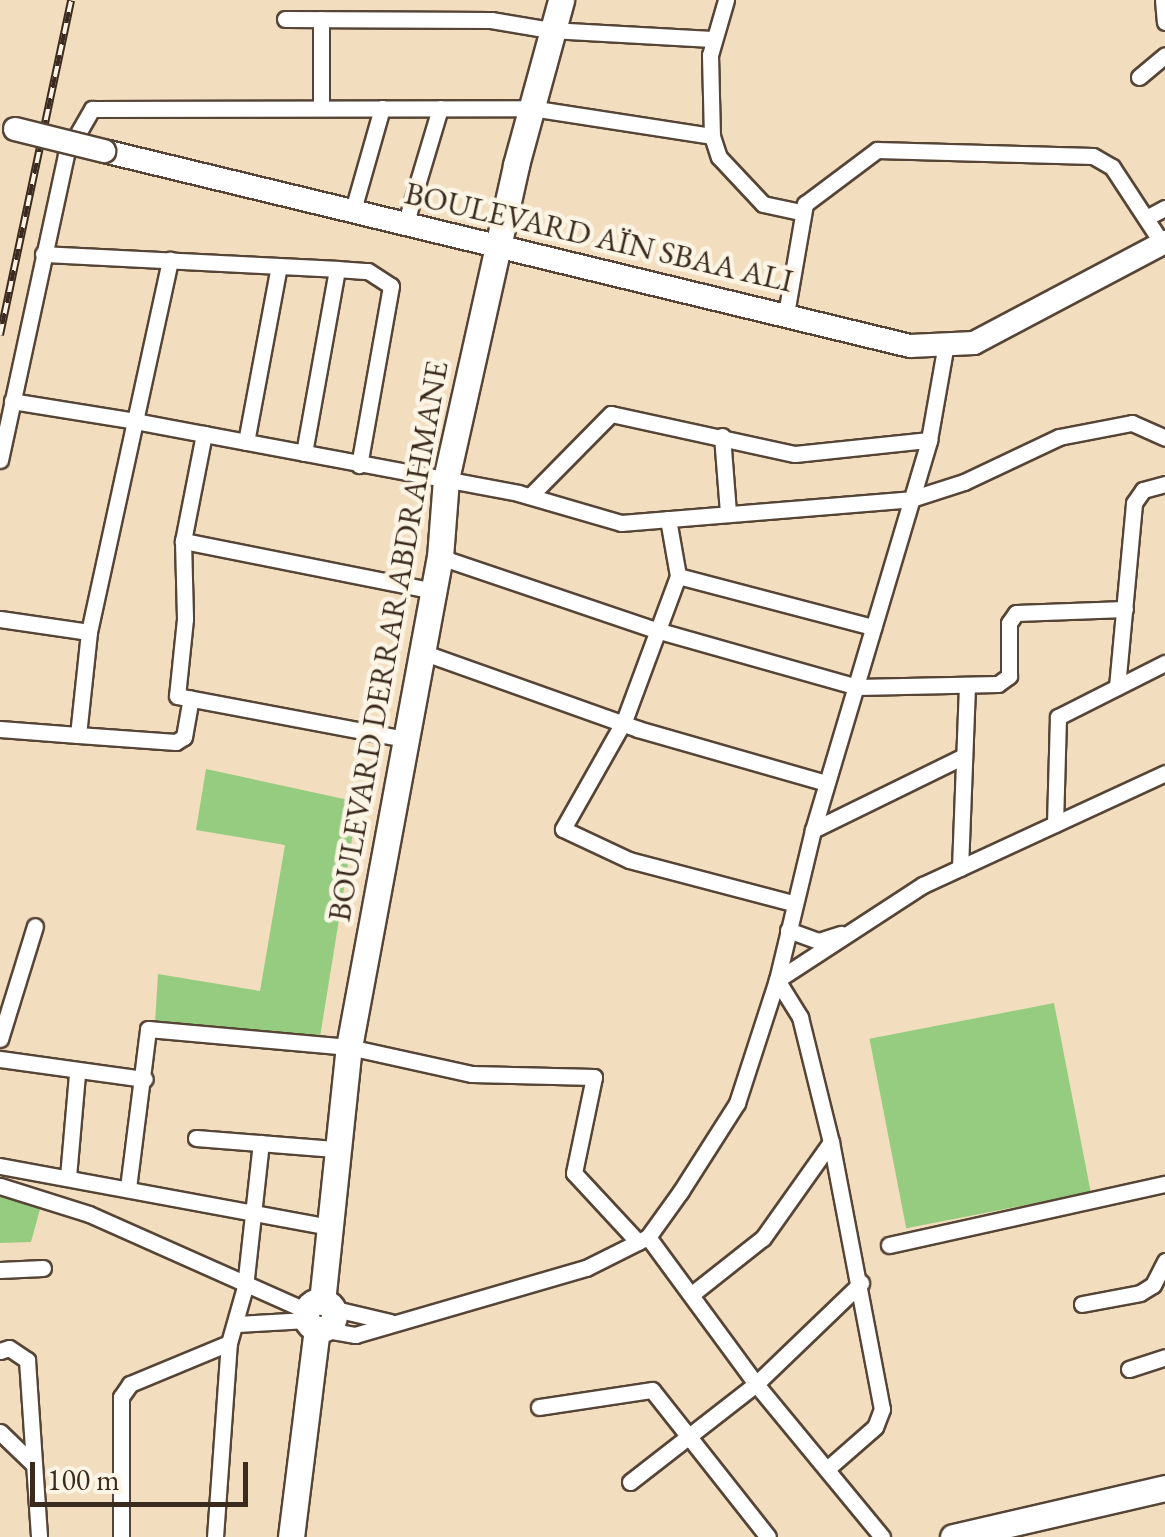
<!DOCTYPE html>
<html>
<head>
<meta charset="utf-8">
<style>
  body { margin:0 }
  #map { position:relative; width:1165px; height:1537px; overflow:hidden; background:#f2ddbf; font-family:"EB Garamond",serif }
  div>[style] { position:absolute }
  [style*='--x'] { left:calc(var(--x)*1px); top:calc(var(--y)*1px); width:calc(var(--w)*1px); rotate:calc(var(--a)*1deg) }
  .green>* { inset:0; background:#95cc7f; transform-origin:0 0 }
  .roads { filter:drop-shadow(2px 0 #564536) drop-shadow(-2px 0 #564536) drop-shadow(0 2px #564536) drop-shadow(0 -2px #564536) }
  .street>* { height:15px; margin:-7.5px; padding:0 7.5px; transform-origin:7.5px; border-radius:7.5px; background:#fff }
  .secondary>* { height:22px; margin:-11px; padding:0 11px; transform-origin:11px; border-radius:11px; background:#fff }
  .primary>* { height:25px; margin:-12.5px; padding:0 12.5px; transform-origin:12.5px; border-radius:12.5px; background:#fff }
  .primary>.ring { margin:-12.5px; padding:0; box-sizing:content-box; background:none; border:25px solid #fff; border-radius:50% }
  .rail>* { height:8px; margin-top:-4px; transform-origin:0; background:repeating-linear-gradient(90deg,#fcf5e5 0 11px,#3b2a1e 0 22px); box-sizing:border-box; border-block:2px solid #3b2a1e }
  .bridges { filter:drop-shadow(2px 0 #564536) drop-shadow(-2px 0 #564536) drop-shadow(0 2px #564536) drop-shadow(0 -2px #564536) }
  .secondary-bridge>* { height:22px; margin:-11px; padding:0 11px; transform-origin:11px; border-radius:11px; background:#fff }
  span { translate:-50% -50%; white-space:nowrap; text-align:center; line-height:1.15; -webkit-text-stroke:9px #fcf5e5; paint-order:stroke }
  .street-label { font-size:32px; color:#3b2a1e }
  .scale { position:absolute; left:30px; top:1462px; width:218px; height:45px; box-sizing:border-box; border:5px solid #3b2a1e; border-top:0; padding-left:12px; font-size:30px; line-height:35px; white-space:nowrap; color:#3b2a1e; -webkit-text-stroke:8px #fcf5e5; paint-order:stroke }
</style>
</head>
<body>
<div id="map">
  <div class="green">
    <div style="clip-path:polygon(206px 769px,358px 802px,320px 1037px,155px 1023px,158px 974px,260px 991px,285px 845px,196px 830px)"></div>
    <div style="left:1054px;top:1003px;width:193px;height:188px;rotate:79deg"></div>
    <div style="clip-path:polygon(0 1190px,42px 1202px,31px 1242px,0 1243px)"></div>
  </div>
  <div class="roads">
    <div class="street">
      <div style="--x:726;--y:0;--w:57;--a:106.2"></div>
      <div style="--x:710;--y:55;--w:81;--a:88.6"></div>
      <div style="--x:712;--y:136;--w:22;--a:72"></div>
      <div style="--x:719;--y:157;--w:64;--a:46.9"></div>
      <div style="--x:763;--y:204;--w:40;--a:12"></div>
      <div style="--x:1163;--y:0;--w:22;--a:85"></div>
      <div style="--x:285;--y:19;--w:206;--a:0.3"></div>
      <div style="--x:491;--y:20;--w:60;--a:9.6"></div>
      <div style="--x:550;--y:30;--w:162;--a:3.2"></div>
      <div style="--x:1139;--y:77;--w:34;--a:-40"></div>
      <div style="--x:321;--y:108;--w:89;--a:-90"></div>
      <div style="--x:353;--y:210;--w:106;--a:-74.1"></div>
      <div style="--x:1146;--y:218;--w:21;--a:-28"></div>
      <div style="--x:405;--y:225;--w:122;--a:-73.3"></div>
      <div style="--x:43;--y:254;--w:294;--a:2.9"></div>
      <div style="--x:786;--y:314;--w:112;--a:-80.2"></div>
      <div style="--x:805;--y:204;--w:90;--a:-36.9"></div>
      <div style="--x:877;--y:150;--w:216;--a:1.6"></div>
      <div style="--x:1093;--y:156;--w:22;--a:30"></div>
      <div style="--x:1112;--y:167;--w:91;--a:56.7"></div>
      <div style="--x:12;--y:401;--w:125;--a:9.2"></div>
      <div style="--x:135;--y:421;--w:165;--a:-77.7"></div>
      <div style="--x:722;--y:436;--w:77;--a:85.5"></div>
      <div style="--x:246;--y:442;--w:179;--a:-79.4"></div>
      <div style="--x:304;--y:453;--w:187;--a:-79.8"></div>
      <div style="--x:337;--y:269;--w:31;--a:4"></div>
      <div style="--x:368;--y:271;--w:27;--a:33"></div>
      <div style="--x:391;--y:286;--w:182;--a:100.1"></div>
      <div style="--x:0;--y:460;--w:313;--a:-77.8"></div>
      <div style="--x:66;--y:154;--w:52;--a:-60"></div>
      <div style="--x:92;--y:109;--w:439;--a:-0.1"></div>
      <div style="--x:531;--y:108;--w:183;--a:8.8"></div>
      <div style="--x:530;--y:496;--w:115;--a:-45.4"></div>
      <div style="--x:611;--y:414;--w:188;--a:12.3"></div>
      <div style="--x:795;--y:454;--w:135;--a:-6"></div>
      <div style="--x:668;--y:519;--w:58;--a:80"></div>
      <div style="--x:678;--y:576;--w:202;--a:14.7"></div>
      <div style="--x:183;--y:541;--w:78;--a:88.5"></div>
      <div style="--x:185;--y:619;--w:77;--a:95.9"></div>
      <div style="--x:177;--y:696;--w:232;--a:10.7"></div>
      <div style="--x:440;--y:557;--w:228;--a:18.7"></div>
      <div style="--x:656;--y:630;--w:209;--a:15.8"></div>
      <div style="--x:857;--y:687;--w:141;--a:-1.2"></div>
      <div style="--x:998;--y:684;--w:14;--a:-36"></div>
      <div style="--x:1009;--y:676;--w:53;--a:-90"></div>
      <div style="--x:1009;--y:623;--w:12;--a:-55"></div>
      <div style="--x:1016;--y:613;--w:109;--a:-2.1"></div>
      <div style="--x:678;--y:576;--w:155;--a:110.4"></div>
      <div style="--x:624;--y:721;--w:124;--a:119.5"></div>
      <div style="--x:563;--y:829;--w:73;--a:25.2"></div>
      <div style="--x:629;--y:860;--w:170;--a:14.7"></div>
      <div style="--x:434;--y:591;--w:256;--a:-168.7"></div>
      <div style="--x:183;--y:541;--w:109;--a:-78.9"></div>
      <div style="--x:204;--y:434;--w:319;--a:10.6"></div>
      <div style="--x:518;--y:493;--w:107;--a:16.2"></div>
      <div style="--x:621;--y:523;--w:291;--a:-4.7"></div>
      <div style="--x:911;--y:499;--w:56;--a:-17.8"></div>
      <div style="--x:964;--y:482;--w:105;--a:-25.3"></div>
      <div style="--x:1059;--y:437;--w:74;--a:-10.9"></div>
      <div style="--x:1132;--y:423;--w:36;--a:24"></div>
      <div style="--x:0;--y:619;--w:90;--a:8.3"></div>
      <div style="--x:89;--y:632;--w:216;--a:-77.7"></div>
      <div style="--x:135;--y:421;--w:70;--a:10.7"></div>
      <div style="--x:422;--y:652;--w:229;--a:19.6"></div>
      <div style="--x:638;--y:729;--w:196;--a:16"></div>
      <div style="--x:1117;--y:687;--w:185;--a:-84.7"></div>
      <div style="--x:1134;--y:503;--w:16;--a:-55"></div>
      <div style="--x:1143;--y:490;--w:23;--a:-15"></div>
      <div style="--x:0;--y:729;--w:78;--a:4.4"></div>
      <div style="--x:78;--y:735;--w:104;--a:-83.9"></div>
      <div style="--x:78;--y:735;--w:98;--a:4.1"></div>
      <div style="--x:176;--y:742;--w:9;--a:-32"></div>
      <div style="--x:184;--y:737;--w:39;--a:-80"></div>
      <div style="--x:1055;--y:824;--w:107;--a:-88.4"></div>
      <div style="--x:1058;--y:717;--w:120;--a:-26.8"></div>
      <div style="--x:813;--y:830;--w:168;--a:-26.1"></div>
      <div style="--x:960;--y:868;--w:181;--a:-87.8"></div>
      <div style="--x:788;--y:930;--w:33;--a:20"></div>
      <div style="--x:819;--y:941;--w:23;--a:-18"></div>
      <div style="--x:777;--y:980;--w:44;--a:58.1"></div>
      <div style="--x:800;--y:1017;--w:129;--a:76.1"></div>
      <div style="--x:831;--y:1142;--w:272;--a:79.2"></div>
      <div style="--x:882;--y:1409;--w:19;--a:111"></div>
      <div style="--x:875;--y:1427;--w:64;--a:138.8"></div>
      <div style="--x:777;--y:980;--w:174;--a:-33.1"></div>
      <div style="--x:923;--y:885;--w:267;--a:-24.8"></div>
      <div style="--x:0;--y:1039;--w:118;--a:-72.8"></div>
      <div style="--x:0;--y:1059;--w:146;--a:7.9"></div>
      <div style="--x:196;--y:1138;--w:139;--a:4.5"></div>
      <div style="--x:0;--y:1166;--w:336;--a:10.5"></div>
      <div style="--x:68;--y:1177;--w:103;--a:-85"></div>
      <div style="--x:0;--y:1186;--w:93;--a:17.5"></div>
      <div style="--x:89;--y:1214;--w:239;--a:24"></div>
      <div style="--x:128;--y:1188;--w:160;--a:-82.8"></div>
      <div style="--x:148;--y:1029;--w:202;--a:5.1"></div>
      <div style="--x:349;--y:1047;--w:126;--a:12.4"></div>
      <div style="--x:472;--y:1074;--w:122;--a:1.4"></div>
      <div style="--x:594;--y:1077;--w:98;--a:101.8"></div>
      <div style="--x:574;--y:1173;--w:94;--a:47.2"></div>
      <div style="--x:648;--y:1237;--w:182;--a:53.7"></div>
      <div style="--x:756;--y:1384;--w:198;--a:50.5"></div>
      <div style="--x:889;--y:1245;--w:283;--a:-12.5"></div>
      <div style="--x:0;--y:1270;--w:43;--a:-2.7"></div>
      <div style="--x:692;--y:1294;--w:90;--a:-38.3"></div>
      <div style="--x:763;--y:1238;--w:118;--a:-54.7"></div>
      <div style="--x:1082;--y:1304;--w:59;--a:-10.7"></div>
      <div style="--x:1140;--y:1293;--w:15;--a:-32"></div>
      <div style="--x:1153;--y:1285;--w:27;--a:-63"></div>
      <div style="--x:331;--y:1308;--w:61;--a:13.3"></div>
      <div style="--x:237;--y:1324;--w:70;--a:-3.3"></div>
      <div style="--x:321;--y:1329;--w:35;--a:10"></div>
      <div style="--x:355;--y:1335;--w:241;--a:-16.2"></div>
      <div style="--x:586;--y:1268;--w:69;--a:-26.6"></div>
      <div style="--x:648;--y:1237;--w:57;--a:-54.3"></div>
      <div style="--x:681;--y:1191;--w:104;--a:-57.5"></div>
      <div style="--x:737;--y:1103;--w:129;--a:-72"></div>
      <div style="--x:777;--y:980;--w:154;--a:-76.5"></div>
      <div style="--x:813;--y:830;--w:407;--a:-73.4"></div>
      <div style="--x:929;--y:440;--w:92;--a:-80"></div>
      <div style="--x:0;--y:1351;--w:9;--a:-18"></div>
      <div style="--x:9;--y:1348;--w:22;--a:34"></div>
      <div style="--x:27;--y:1360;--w:177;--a:86.1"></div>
      <div style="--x:1129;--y:1369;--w:38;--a:-18"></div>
      <div style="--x:539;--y:1407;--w:114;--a:-8.6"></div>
      <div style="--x:652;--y:1390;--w:187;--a:51.7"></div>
      <div style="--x:0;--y:1432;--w:47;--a:44.1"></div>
      <div style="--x:630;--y:1482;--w:160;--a:-37.9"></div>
      <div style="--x:756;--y:1384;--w:146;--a:-43.9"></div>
      <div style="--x:121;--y:1537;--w:140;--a:-90"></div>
      <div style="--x:121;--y:1397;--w:16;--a:-55"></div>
      <div style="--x:130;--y:1384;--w:107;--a:-22.5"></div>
      <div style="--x:215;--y:1537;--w:195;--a:-85.9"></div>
      <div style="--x:229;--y:1343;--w:58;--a:-74.1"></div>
      <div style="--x:245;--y:1287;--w:145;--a:-83.7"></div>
    </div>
    <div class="secondary">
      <div style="--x:104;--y:151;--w:829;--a:13.6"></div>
      <div style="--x:910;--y:346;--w:64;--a:-2.7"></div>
      <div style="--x:974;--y:343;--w:216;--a:-27.9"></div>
    </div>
    <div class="primary">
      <div class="ring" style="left:306px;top:1301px;width:3px;height:3px"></div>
      <div style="--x:322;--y:1302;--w:256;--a:-84"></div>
      <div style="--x:349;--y:1047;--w:498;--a:-79.5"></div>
      <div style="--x:440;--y:557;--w:78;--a:-85.6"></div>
      <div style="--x:446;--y:479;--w:322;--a:-77.4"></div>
      <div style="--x:516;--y:165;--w:171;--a:-74.7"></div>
      <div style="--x:291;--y:1537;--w:210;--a:-82.9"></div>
      <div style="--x:953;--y:1537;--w:218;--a:-13"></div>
    </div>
  </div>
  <div class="rail">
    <div style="--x:0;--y:335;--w:342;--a:-78"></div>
  </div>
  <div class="bridges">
    <div class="secondary-bridge">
      <div style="--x:15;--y:129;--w:92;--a:13.9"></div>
    </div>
  </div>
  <div class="street-label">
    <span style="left:599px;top:237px;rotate:13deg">BOULEVARD AÏN SBAA ALI</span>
    <span style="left:388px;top:641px;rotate:-80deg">BOULEVARD DERRAR ABDRAHMANE</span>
  </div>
  <div class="scale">100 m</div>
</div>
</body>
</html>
